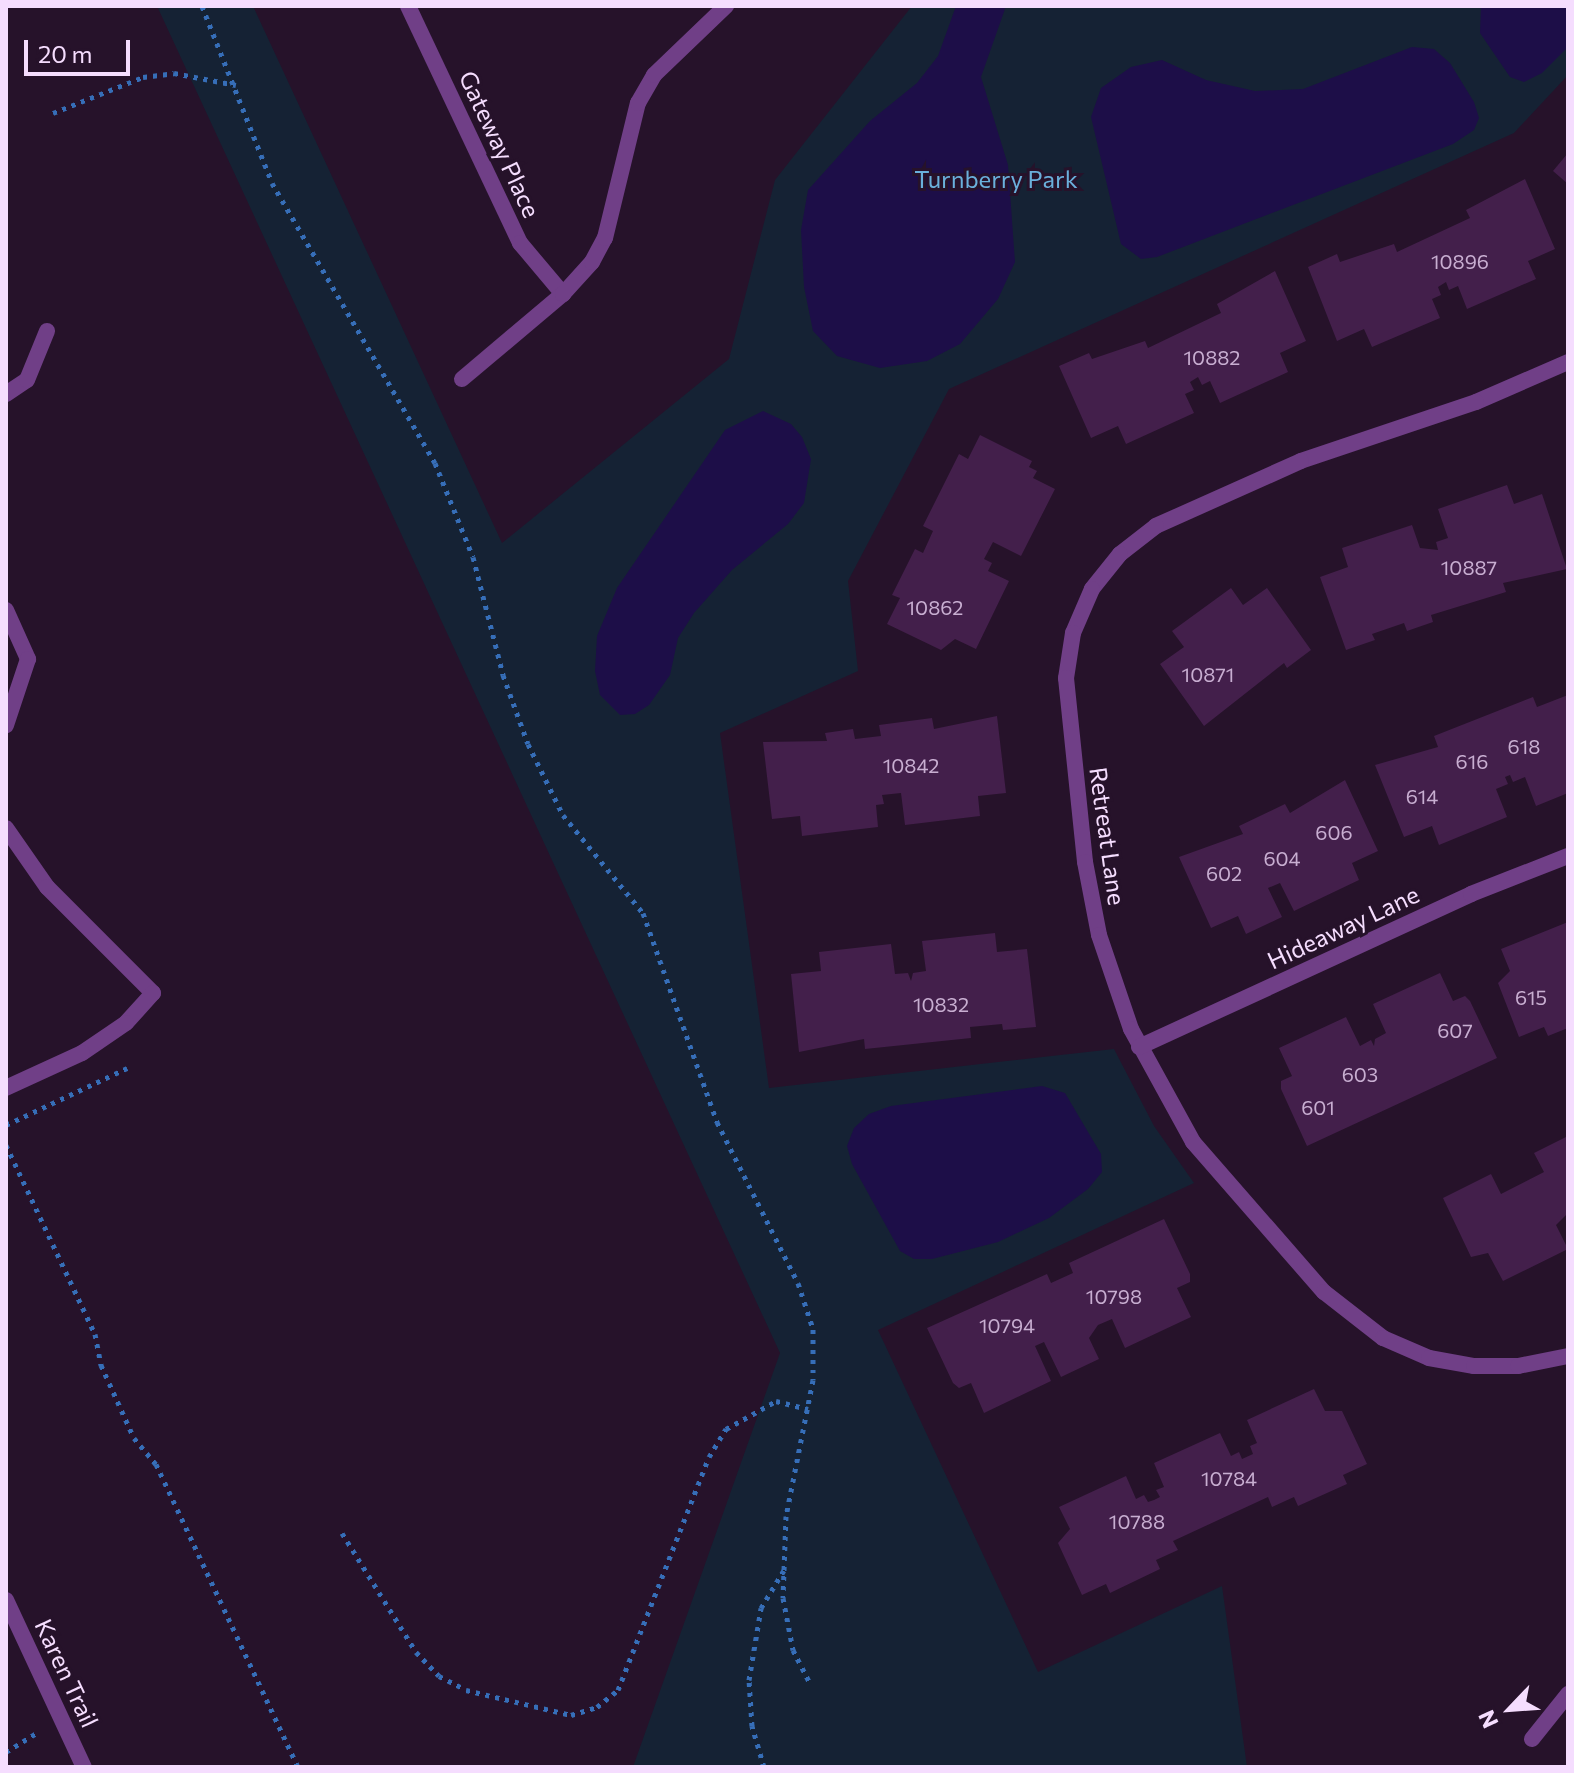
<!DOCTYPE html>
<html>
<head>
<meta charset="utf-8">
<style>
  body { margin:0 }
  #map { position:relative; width:1574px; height:1773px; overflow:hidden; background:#26122a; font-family:Commissioner,sans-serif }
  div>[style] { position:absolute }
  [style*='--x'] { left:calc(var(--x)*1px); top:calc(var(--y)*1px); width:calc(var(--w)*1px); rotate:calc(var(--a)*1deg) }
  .green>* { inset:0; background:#152234 }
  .water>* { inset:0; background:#1d0e48 }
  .building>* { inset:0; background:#431f4b }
  .path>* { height:5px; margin-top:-2.5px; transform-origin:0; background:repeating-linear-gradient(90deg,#366eb8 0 4px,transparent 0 10px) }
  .service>* { height:16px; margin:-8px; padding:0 8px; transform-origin:8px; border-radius:8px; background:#703f87 }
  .minor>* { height:16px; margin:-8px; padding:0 8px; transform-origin:8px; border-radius:8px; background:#703f87 }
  span { translate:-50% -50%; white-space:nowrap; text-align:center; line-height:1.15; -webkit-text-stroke:6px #26122a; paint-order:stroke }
  .number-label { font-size:20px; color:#c8aed1 }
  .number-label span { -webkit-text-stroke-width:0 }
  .street-label { font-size:24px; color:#f5ddfe }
  .park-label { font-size:24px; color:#6ab0dc }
  .frame { position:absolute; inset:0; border:8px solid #f5ddfe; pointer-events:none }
  .north { position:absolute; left:1470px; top:1669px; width:80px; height:80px; -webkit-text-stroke:6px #26122a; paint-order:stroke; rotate:245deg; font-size:22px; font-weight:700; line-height:32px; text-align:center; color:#f5ddfe }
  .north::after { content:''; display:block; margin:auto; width:28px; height:36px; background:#f5ddfe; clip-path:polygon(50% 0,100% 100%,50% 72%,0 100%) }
  .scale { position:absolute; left:24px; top:40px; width:106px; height:36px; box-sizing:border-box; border:4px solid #f5ddfe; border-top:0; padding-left:10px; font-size:24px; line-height:28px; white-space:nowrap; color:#f5ddfe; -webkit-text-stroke:6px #26122a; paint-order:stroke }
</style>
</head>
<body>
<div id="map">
  <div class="green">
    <div style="clip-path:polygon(157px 6px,253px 6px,502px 543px,729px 359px,775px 180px,912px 6px,1568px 6px,1568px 75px,1514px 133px,949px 389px,848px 581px,858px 671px,720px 733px,769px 1088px,1114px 1049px,1154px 1126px,1194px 1183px,878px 1330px,1038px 1672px,1222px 1586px,1247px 1767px,633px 1767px,780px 1353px)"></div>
  </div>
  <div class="water">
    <div style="clip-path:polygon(956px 6px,1006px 6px,981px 77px,1008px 165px,1015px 262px,998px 299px,960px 344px,927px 361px,880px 368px,837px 356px,813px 331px,804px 287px,801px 230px,808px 190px,870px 121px,917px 83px,938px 56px)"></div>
    <div style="clip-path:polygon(1481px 6px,1568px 6px,1568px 47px,1542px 73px,1524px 82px,1510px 77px,1480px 33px)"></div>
    <div style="clip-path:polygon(1412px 47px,1434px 49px,1450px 63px,1474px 102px,1479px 118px,1474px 130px,1453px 144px,1157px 257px,1141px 259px,1121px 244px,1091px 117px,1101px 88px,1131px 67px,1162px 60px,1206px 80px,1255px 91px,1303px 89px)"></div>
    <div style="clip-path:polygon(763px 411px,791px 424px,802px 437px,811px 459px,804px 503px,788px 524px,732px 570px,694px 613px,678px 638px,670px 675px,649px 705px,635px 714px,620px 715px,600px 695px,595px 671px,597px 636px,617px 588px,725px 430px)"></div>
    <div style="clip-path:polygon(1042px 1086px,1065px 1093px,1101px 1154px,1102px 1172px,1088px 1189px,1049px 1218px,998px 1242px,932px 1259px,914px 1259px,900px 1251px,852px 1164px,847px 1146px,854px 1128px,869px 1114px,891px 1106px)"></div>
  </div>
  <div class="building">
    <div style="clip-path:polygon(1568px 153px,1568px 184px,1553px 171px)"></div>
    <div style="clip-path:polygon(1525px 179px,1555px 249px,1528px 261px,1536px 279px,1467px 309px,1458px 286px,1449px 290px,1446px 282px,1438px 287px,1441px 295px,1432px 299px,1440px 318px,1372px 347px,1364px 329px,1337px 341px,1308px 267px,1337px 254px,1340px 262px,1394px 244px,1397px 252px,1470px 218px,1466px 210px)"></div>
    <div style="clip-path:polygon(1275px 271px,1306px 341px,1280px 353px,1288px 372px,1220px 403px,1210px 381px,1202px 385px,1198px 377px,1190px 382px,1194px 390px,1185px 394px,1194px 413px,1126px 444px,1118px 426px,1091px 438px,1059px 366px,1089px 353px,1092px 359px,1145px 341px,1148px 348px,1221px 313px,1217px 304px)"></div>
    <div style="clip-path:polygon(980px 435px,1032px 461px,1029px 467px,1037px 471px,1033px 478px,1055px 489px,1021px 556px,993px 542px,984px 559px,992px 563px,988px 571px,1009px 581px,976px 649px,955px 639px,941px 650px,887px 624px,900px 598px,892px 595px,915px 549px,923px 553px,933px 531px,923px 526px,959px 454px,968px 459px)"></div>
    <div style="clip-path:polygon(1507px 485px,1514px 504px,1542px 494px,1567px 569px,1503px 583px,1506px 592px,1431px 615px,1433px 622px,1407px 631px,1404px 623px,1372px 634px,1375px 640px,1346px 650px,1320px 577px,1348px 567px,1342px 548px,1412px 525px,1420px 548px,1438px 550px,1436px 542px,1448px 538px,1438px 509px)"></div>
    <div style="clip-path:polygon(1231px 588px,1243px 605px,1267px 588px,1311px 650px,1287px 668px,1284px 663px,1204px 726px,1160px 664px,1184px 647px,1172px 631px)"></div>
    <div style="clip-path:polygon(1568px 695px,1568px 793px,1536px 806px,1525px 777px,1513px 782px,1510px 775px,1505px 777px,1508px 784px,1496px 789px,1507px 817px,1439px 845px,1432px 826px,1404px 837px,1375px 765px,1438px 747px,1434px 736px,1533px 697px,1537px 707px)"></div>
    <div style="clip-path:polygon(997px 716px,1006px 793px,978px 796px,980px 816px,905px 825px,901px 793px,882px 795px,884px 804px,876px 805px,878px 827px,802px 836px,800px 816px,772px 819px,763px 742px,827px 741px,825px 733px,853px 729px,855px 739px,881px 736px,879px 725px,932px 718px,934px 729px)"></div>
    <div style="clip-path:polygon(1345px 780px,1378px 851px,1352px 863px,1359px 880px,1294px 911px,1280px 883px,1268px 888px,1282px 917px,1246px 934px,1238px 916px,1211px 928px,1179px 857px,1243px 834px,1239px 826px,1285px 804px,1290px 813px)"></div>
    <div style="clip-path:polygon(1568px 922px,1568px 1028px,1548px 1036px,1544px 1027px,1519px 1037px,1498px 983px,1510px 971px,1501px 949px)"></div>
    <div style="clip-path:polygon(995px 933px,997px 952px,1027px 949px,1036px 1027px,1003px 1030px,1002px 1024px,970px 1027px,971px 1038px,865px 1049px,864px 1039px,799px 1052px,791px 974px,821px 971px,819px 952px,891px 944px,895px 974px,908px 973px,911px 981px,913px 973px,926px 971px,922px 941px)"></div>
    <div style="clip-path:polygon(1440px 973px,1453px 1001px,1465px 996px,1470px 1001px,1497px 1058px,1307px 1146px,1281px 1089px,1281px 1081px,1292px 1076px,1279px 1048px,1346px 1017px,1360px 1046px,1371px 1040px,1374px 1046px,1375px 1039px,1386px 1033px,1373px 1004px)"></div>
    <div style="clip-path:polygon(1568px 1136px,1568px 1213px,1556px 1225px,1568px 1249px,1503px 1281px,1488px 1253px,1471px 1257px,1443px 1198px,1491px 1174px,1501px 1194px,1544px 1172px,1534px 1153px)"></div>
    <div style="clip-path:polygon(1164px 1219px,1190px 1274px,1190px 1282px,1177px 1288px,1191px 1317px,1125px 1348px,1112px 1319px,1098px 1325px,1089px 1338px,1099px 1359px,1061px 1377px,1044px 1342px,1035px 1346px,1051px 1381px,984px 1413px,971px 1383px,959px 1388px,953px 1383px,927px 1328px,1047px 1274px,1051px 1283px,1073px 1273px,1069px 1263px)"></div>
    <div style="clip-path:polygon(1314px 1389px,1325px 1411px,1342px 1411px,1367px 1464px,1343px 1475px,1347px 1484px,1298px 1506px,1294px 1497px,1272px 1507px,1268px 1497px,1173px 1541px,1178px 1550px,1156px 1560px,1160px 1569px,1110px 1593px,1106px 1584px,1082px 1595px,1058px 1543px,1070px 1529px,1059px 1507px,1126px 1476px,1136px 1499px,1144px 1495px,1148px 1502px,1154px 1500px,1160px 1497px,1156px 1490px,1164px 1487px,1154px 1463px,1220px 1433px,1231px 1456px,1239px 1452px,1242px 1459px,1253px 1454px,1250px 1446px,1257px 1443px,1247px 1420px)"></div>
  </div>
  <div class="path">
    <div style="--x:202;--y:6;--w:190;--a:68.4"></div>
    <div style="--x:272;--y:183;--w:324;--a:59.8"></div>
    <div style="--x:435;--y:463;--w:101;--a:68"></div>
    <div style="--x:473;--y:557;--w:122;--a:75.7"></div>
    <div style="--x:503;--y:675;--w:73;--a:70.1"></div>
    <div style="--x:528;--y:744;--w:79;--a:63.8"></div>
    <div style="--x:563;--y:815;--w:127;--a:50.8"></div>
    <div style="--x:643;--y:913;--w:222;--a:70.5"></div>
    <div style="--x:717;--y:1122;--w:180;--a:63.3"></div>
    <div style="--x:798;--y:1283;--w:48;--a:71.9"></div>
    <div style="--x:813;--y:1329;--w:51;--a:90"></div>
    <div style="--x:813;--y:1380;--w:139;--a:101.2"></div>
    <div style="--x:786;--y:1516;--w:82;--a:92.1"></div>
    <div style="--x:783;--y:1598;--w:53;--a:79.1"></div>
    <div style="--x:793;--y:1650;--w:37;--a:63"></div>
    <div style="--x:53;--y:113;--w:97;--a:-21.8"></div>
    <div style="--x:143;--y:77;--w:31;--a:-7"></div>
    <div style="--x:174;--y:73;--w:63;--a:11"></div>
    <div style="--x:6;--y:1125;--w:134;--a:-25.2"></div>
    <div style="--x:6;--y:1145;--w:209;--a:64.8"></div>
    <div style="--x:95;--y:1334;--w:32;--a:79"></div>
    <div style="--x:101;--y:1365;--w:80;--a:65.7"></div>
    <div style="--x:134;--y:1438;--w:34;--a:50"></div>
    <div style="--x:156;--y:1464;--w:335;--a:64.9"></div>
    <div style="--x:342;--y:1533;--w:140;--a:58.1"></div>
    <div style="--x:416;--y:1652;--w:33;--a:46"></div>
    <div style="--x:439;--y:1676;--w:30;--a:27"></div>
    <div style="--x:466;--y:1690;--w:108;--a:13.4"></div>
    <div style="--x:571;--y:1715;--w:27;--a:-17"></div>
    <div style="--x:597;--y:1707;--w:27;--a:-39"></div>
    <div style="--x:618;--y:1690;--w:250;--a:-68.7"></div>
    <div style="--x:709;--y:1457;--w:33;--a:-59"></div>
    <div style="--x:726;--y:1429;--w:57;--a:-29.2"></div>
    <div style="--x:776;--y:1401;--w:33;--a:14"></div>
    <div style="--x:6;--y:1752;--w:39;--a:-32"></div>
    <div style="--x:764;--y:1767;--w:43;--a:-106.3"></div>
    <div style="--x:752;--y:1726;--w:46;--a:-93.7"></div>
    <div style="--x:749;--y:1680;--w:73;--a:-80.5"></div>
    <div style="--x:761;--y:1608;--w:44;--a:-58.8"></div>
  </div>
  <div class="service">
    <div style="--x:6;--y:394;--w:25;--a:-34"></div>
    <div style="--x:27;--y:380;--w:53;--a:-67.8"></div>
    <div style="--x:6;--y:610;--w:54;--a:65.8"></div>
    <div style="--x:28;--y:659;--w:70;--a:108.4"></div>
    <div style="--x:6;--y:828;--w:72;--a:55.2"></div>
    <div style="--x:47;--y:887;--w:150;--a:45"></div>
    <div style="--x:153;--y:993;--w:40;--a:132"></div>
    <div style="--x:126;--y:1023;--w:53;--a:145.7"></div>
    <div style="--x:82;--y:1053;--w:84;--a:155.3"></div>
    <div style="--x:6;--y:1600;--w:184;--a:65"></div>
  </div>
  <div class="minor">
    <div style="--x:408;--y:6;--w:262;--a:64.7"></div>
    <div style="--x:520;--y:243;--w:67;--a:49.9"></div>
    <div style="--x:1568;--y:362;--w:100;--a:156.5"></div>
    <div style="--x:1476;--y:402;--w:185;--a:161.4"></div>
    <div style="--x:1301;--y:461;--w:159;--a:155.9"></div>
    <div style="--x:1156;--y:526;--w:46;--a:142.1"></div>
    <div style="--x:1120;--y:554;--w:45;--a:128.7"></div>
    <div style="--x:1092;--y:589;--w:48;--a:113.4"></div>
    <div style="--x:1073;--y:633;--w:46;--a:98.8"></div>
    <div style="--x:1066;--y:678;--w:185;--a:84.1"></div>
    <div style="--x:1085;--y:862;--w:74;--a:79.1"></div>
    <div style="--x:1099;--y:935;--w:99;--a:71.2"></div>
    <div style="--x:1131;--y:1029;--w:129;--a:61.2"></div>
    <div style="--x:1193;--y:1142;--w:199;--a:48.9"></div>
    <div style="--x:1324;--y:1292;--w:75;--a:37.9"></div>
    <div style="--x:1383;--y:1338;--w:50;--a:23.5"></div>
    <div style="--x:1429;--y:1358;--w:46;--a:10.1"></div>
    <div style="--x:1474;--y:1366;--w:44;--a:0"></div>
    <div style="--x:1518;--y:1366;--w:51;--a:-11.3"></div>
    <div style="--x:462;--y:379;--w:132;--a:-40.1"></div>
    <div style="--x:563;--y:294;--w:43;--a:-47.8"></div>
    <div style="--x:592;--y:262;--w:27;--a:-62"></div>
    <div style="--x:605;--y:238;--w:139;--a:-76.3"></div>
    <div style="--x:638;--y:103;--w:32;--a:-60"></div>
    <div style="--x:654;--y:75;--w:100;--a:-43.8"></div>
    <div style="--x:1139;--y:1047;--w:366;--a:-24.7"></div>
    <div style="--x:1471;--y:894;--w:104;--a:-21.4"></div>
    <div style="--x:1532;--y:1739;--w:58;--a:-51.3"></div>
  </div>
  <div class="number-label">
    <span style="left:1460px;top:261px">10896</span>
    <span style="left:1212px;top:357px">10882</span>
    <span style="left:1469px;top:567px">10887</span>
    <span style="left:935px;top:607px">10862</span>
    <span style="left:1208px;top:674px">10871</span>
    <span style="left:1524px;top:746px">618</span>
    <span style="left:1472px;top:761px">616</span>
    <span style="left:911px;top:765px">10842</span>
    <span style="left:1422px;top:796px">614</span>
    <span style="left:1334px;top:832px">606</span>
    <span style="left:1282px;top:858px">604</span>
    <span style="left:1224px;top:873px">602</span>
    <span style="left:1531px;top:997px">615</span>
    <span style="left:941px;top:1004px">10832</span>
    <span style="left:1455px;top:1030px">607</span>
    <span style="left:1360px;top:1074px">603</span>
    <span style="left:1318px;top:1107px">601</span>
    <span style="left:1114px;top:1296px">10798</span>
    <span style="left:1007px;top:1325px">10794</span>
    <span style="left:1229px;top:1478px">10784</span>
    <span style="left:1137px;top:1521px">10788</span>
  </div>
  <div class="street-label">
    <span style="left:500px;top:144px;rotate:65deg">Gateway Place</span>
    <span style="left:1108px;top:836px;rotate:82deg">Retreat Lane</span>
    <span style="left:1343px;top:927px;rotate:-25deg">Hideaway Lane</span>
    <span style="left:67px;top:1673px;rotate:65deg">Karen Trail</span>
  </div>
  <div class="park-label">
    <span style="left:996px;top:179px">Turnberry Park</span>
  </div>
  <div class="frame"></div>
  <div class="north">N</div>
  <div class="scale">20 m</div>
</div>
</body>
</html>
